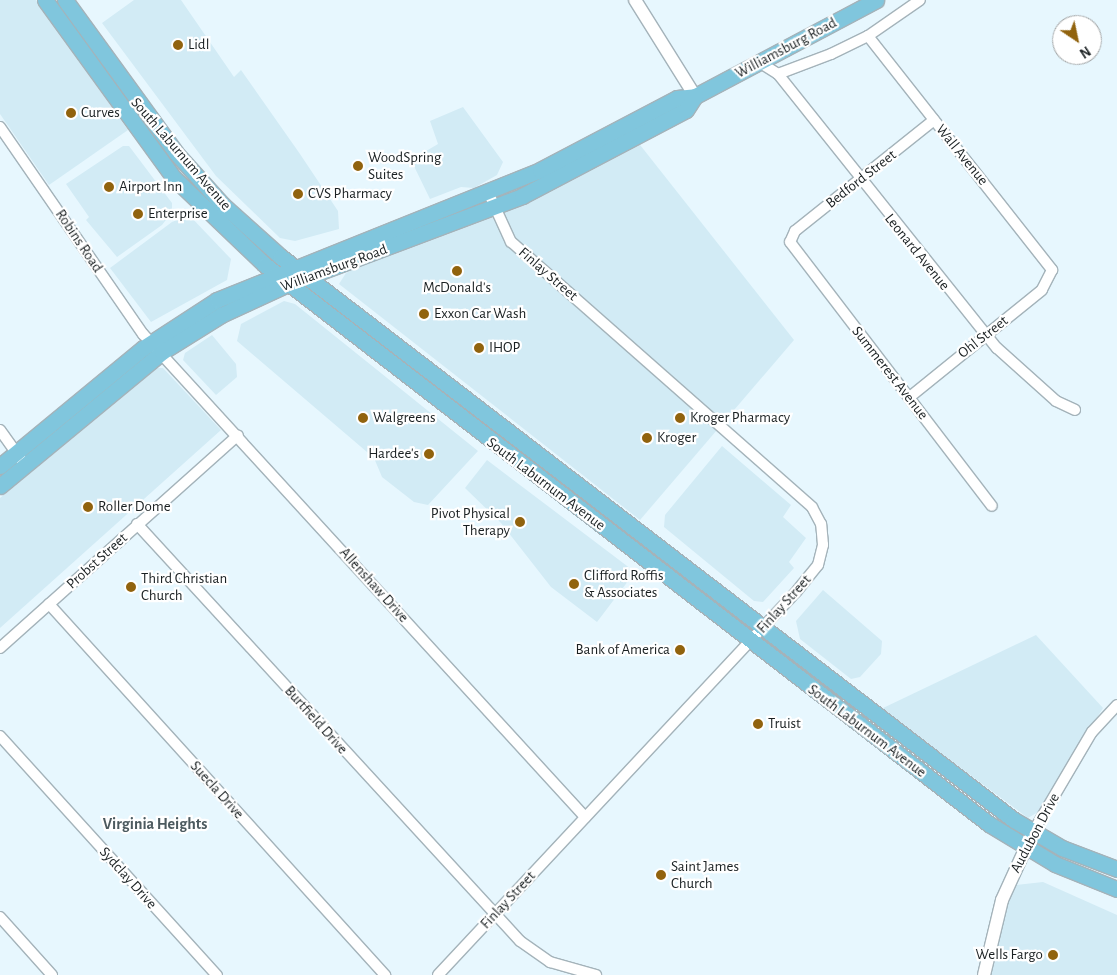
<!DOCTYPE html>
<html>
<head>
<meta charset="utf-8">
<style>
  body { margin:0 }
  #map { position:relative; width:1117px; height:975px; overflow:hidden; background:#e7f7fe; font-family:"Alegreya Sans",sans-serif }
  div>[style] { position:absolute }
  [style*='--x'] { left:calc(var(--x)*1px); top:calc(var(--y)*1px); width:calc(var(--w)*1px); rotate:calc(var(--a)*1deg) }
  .built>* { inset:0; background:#d2ebf5 }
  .roads { filter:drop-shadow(1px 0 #a4b3ba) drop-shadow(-1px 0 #a4b3ba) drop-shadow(0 1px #a4b3ba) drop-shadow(0 -1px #a4b3ba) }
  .minor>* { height:10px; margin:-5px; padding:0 5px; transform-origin:5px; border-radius:5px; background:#fff }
  .tertiary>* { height:12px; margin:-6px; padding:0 6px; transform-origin:6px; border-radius:6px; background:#fff }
  .primary>* { height:15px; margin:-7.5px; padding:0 7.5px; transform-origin:7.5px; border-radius:7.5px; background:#80c6dd }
  .dots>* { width:14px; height:14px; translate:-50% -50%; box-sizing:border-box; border:2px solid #fff; border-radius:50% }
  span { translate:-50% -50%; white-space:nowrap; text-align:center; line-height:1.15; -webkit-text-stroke:4.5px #fff; paint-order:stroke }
  .poi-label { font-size:15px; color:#1a2022 }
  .left { translate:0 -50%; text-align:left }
  .right { translate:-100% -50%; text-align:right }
  .street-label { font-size:15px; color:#1a2022 }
  .neighbourhood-label { font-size:16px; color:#4c5a5f; font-weight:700 }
  .north { position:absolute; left:1052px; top:15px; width:50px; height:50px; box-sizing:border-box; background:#fff; border:1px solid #a3a6a7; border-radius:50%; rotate:146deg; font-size:14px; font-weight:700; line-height:20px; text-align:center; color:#1a2022 }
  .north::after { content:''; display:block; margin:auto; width:18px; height:22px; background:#91630e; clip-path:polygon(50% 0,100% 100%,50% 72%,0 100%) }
</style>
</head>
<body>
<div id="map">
  <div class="built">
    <div style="clip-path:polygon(0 0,36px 0,128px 130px,49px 185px,0 114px)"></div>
    <div style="clip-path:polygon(134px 0,181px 0,234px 77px,241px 70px,300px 154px,338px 211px,339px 229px,295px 241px,280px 238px,216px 176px,102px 23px)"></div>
    <div style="clip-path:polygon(463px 107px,503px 162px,497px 175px,474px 188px,461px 187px,430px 199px,411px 160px,438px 144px,430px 121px)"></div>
    <div style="clip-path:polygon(633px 136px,794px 340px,640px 520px,339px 284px,346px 273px)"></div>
    <div style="clip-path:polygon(123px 146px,129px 146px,172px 203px,172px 212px,162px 225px,117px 257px,86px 220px,89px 217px,66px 184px)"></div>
    <div style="clip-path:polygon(189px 215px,231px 259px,227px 280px,151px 322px,110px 268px,172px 222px)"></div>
    <div style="clip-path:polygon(284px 301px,295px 304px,478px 451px,428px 505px,414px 502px,382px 477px,374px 458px,237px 341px,241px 324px)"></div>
    <div style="clip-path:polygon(212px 335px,236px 364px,237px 377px,216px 395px,183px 360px,185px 353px)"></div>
    <div style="clip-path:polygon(156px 368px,163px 368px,221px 430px,0 628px,0 498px)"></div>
    <div style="clip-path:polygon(722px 446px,791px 505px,783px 517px,806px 538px,789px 562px,794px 568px,763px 602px,754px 601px,664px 527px,665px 515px)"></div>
    <div style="clip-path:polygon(487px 460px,635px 572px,597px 622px,551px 587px,501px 523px,465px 488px)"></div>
    <div style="clip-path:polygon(823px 590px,882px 641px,881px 654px,860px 677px,851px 679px,800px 639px,796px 621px)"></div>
    <div style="clip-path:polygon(1036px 635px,1103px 708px,1038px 812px,1028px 818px,881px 709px)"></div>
    <div style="clip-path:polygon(1043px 882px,1117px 915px,1117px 975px,984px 975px,1007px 886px)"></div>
  </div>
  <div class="roads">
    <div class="minor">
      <div style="--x:868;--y:36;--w:298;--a:51.8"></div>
      <div style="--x:1052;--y:270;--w:22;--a:117"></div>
      <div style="--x:1042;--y:290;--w:170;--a:141"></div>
      <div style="--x:759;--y:62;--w:22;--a:32"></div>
      <div style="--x:778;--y:74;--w:57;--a:-20.7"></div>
      <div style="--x:831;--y:54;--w:41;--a:-25.9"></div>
      <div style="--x:868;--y:36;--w:63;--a:-34.7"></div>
      <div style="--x:778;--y:74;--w:351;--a:51.4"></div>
      <div style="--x:997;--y:348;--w:79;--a:41.9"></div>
      <div style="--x:1056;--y:401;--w:21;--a:25"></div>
      <div style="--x:934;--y:120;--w:178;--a:141.4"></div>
      <div style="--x:795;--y:231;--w:12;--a:114"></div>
      <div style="--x:790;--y:242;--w:332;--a:52.6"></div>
      <div style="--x:0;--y:127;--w:252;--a:55.4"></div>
      <div style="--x:143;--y:334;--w:655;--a:47.54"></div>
      <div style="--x:0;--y:430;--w:43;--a:54.5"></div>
      <div style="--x:137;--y:524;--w:566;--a:47.43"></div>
      <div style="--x:520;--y:941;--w:37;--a:35"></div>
      <div style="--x:550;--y:962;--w:48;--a:15.8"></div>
      <div style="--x:49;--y:604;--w:501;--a:47.83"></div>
      <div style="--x:0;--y:648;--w:319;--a:-41.8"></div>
      <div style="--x:0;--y:736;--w:323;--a:47.8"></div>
      <div style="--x:1033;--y:832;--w:116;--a:-59.5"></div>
      <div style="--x:1092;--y:732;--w:37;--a:-47"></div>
      <div style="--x:0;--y:917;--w:78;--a:48.1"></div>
      <div style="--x:438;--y:975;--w:524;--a:-46.93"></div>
      <div style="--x:796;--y:592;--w:35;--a:-51"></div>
      <div style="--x:818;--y:565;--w:21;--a:-76"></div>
      <div style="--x:823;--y:545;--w:21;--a:-95"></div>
      <div style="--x:821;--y:524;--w:19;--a:-118"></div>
      <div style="--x:812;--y:507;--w:401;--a:-138.6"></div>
      <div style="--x:511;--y:242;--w:53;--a:-114.6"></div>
    </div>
    <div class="tertiary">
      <div style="--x:635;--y:0;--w:113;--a:58"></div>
      <div style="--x:984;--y:975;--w:77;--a:-76.5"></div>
      <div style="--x:1002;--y:900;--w:75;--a:-65.5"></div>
    </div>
    <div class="primary">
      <div style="--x:45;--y:0;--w:220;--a:54.1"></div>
      <div style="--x:174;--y:178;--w:126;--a:43.7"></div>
      <div style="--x:265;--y:265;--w:915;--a:37.67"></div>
      <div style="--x:989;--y:824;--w:77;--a:31.2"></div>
      <div style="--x:1055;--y:864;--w:67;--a:22"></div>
      <div style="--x:65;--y:0;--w:189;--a:54"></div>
      <div style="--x:176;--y:153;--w:70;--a:47.9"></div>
      <div style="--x:223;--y:205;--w:78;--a:41.9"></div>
      <div style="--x:281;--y:257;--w:924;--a:37.53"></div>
      <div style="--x:1014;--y:820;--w:56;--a:30.3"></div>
      <div style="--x:1062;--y:848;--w:59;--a:20.9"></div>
      <div style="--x:0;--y:466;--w:185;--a:-39.5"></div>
      <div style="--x:143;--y:348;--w:88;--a:-33"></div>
      <div style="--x:217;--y:300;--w:348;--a:-21.9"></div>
      <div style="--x:540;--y:170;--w:155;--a:-27.7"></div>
      <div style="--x:677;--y:98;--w:18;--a:-6"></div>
      <div style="--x:695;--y:96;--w:205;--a:-27.9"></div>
      <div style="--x:0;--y:486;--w:210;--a:-39.6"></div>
      <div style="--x:162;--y:352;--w:70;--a:-32.1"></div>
      <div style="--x:221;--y:315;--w:74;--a:-24.8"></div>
      <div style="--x:288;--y:284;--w:250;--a:-20.6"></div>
      <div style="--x:522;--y:196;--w:185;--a:-27.7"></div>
      <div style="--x:686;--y:110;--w:17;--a:-57"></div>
    </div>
  </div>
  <div class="dots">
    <div style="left:178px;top:45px;background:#91630e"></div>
    <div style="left:71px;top:113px;background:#91630e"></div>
    <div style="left:358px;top:166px;background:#91630e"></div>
    <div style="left:109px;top:187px;background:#91630e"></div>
    <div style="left:298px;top:194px;background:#91630e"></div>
    <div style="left:138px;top:214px;background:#91630e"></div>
    <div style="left:457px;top:271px;background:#91630e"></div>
    <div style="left:424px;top:314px;background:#91630e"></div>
    <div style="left:479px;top:348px;background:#91630e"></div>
    <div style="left:363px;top:418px;background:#91630e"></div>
    <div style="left:680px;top:418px;background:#91630e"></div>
    <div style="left:647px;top:438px;background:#91630e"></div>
    <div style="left:429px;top:454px;background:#91630e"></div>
    <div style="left:88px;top:507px;background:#91630e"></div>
    <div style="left:520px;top:522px;background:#91630e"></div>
    <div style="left:574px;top:584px;background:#91630e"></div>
    <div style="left:131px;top:587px;background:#91630e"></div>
    <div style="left:680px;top:650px;background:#91630e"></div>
    <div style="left:758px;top:724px;background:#91630e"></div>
    <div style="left:661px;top:875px;background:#91630e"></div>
    <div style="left:1053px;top:955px;background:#91630e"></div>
  </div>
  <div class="poi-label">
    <span class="left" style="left:188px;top:45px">Lidl</span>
    <span class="left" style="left:81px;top:113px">Curves</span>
    <span class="left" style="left:368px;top:166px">WoodSpring<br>Suites</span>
    <span class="left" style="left:119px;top:187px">Airport Inn</span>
    <span class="left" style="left:308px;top:194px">CVS Pharmacy</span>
    <span class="left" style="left:148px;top:214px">Enterprise</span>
    <span style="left:457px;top:288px">McDonald's</span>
    <span class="left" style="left:434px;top:314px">Exxon Car Wash</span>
    <span class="left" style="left:489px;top:348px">IHOP</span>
    <span class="left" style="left:373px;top:418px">Walgreens</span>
    <span class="left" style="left:690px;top:418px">Kroger Pharmacy</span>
    <span class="left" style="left:657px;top:438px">Kroger</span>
    <span class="right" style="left:419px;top:454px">Hardee's</span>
    <span class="left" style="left:98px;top:507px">Roller Dome</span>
    <span class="right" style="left:510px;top:522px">Pivot Physical<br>Therapy</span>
    <span class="left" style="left:584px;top:584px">Clifford Roffis<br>&amp; Associates</span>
    <span class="left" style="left:141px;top:587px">Third Christian<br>Church</span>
    <span class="right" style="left:670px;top:650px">Bank of America</span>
    <span class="left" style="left:768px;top:724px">Truist</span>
    <span class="left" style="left:671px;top:875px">Saint James<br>Church</span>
    <span class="right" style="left:1043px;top:955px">Wells Fargo</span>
  </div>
  <div class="street-label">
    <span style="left:786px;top:48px;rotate:-28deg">Williamsburg Road</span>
    <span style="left:181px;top:154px;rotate:49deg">South Laburnum Avenue</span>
    <span style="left:962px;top:155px;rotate:51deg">Wall Avenue</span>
    <span style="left:861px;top:179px;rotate:-38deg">Bedford Street</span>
    <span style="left:79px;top:241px;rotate:56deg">Robins Road</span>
    <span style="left:917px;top:252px;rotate:51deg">Leonard Avenue</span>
    <span style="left:334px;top:268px;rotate:-20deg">Williamsburg Road</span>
    <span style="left:548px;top:274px;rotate:41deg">Finlay Street</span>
    <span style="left:983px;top:337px;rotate:-38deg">Ohl Street</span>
    <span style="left:890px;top:373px;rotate:52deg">Summerest Avenue</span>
    <span style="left:546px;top:484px;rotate:37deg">South Laburnum Avenue</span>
    <span style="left:97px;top:561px;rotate:-42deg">Probst Street</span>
    <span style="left:374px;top:585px;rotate:48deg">Allenshaw Drive</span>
    <span style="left:784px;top:604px;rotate:-48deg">Finlay Street</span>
    <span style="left:316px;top:720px;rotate:48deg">Burtfield Drive</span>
    <span style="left:867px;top:731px;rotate:37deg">South Laburnum Avenue</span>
    <span style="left:217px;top:790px;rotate:48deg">Suecla Drive</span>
    <span style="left:1035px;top:833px;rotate:-62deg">Audubon Drive</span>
    <span style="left:128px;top:878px;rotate:48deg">Sydclay Drive</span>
    <span style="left:508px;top:900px;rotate:-47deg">Finlay Street</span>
  </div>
  <div class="neighbourhood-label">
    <span style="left:155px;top:824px">Virginia Heights</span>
  </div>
  <div class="north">N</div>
</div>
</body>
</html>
